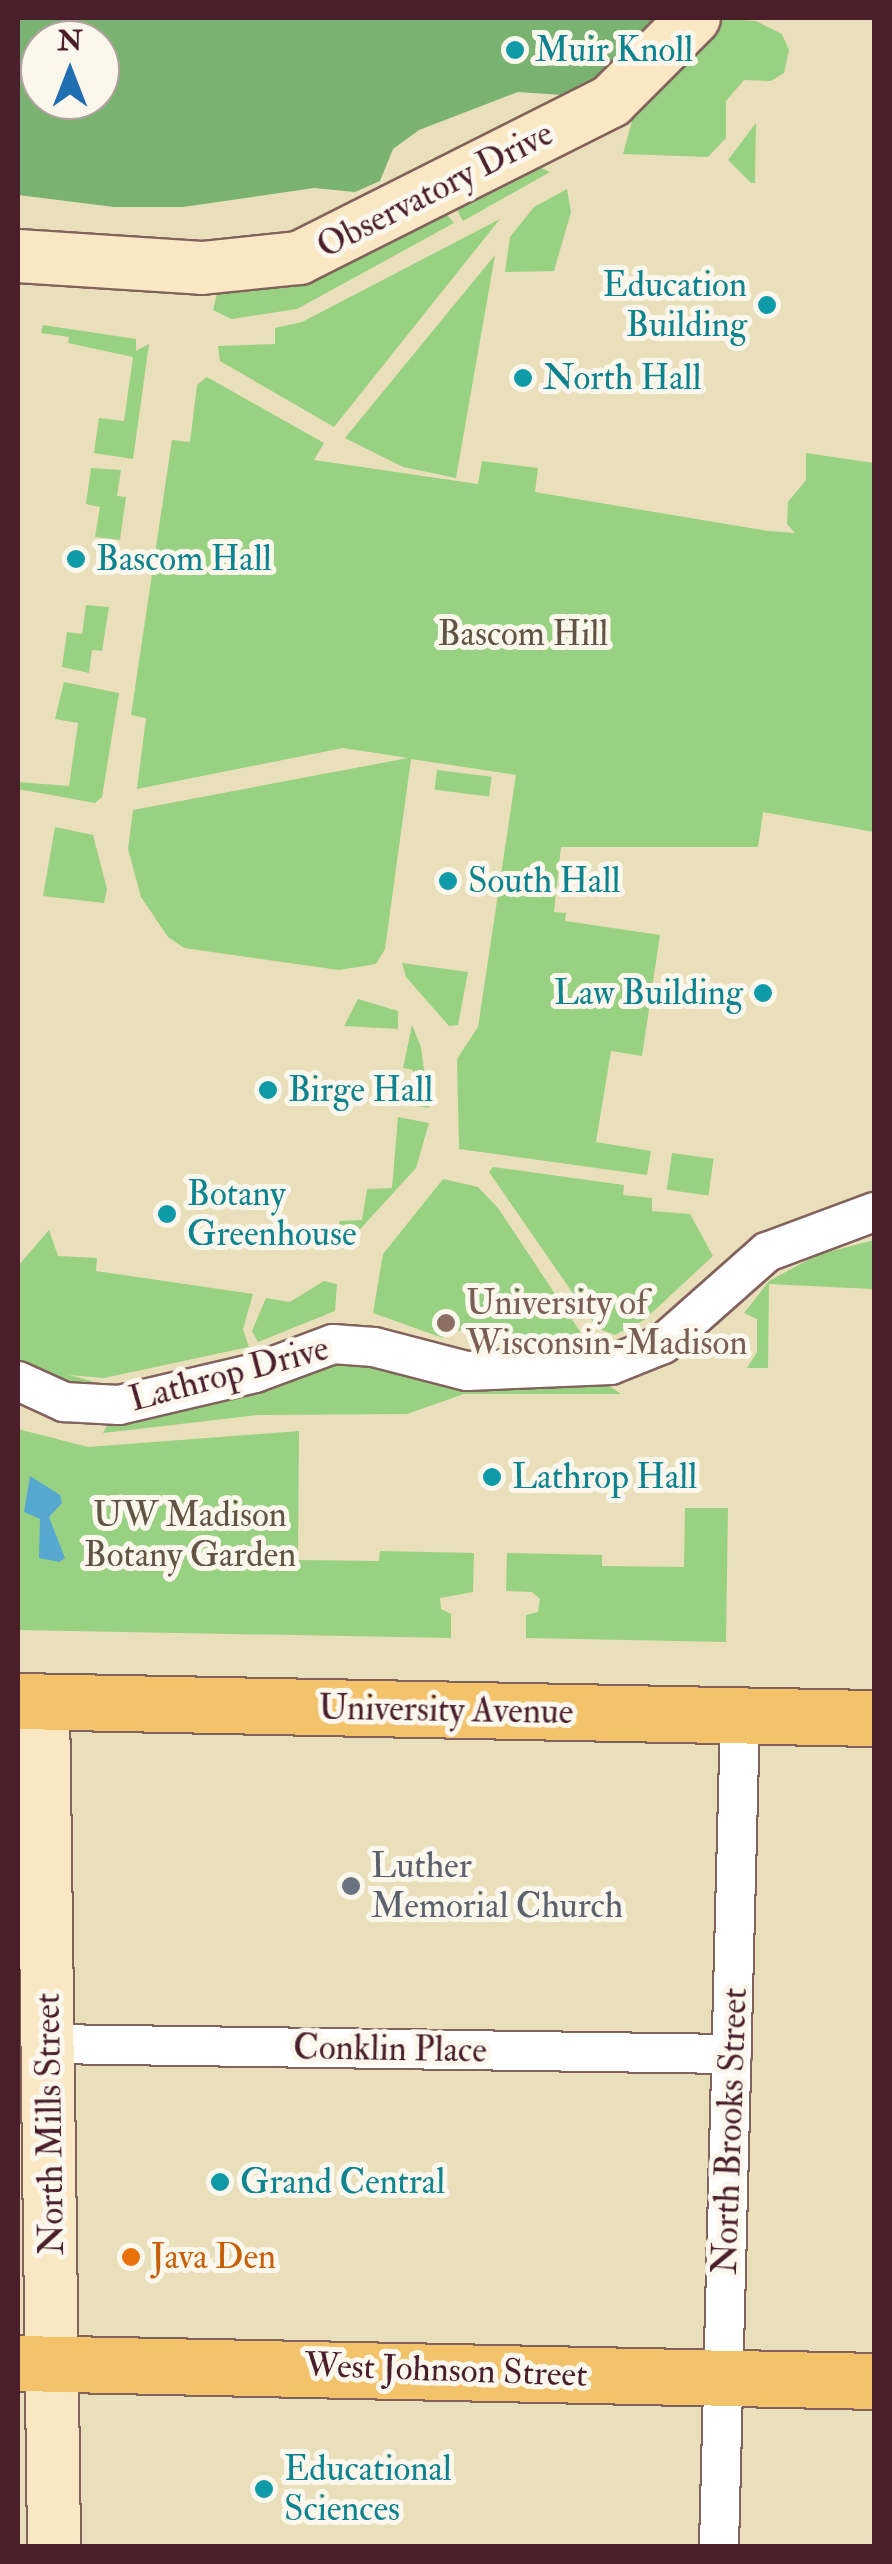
<!DOCTYPE html>
<html>
<head>
<meta charset="utf-8">
<style>
  body { margin:0 }
  #map { position:relative; width:892px; height:2564px; overflow:hidden; background:#eadfbb; font-family:"IM FELL Double Pica",serif }
  div>[style] { position:absolute }
  [style*='--x'] { left:calc(var(--x)*1px); top:calc(var(--y)*1px); width:calc(var(--w)*1px); rotate:calc(var(--a)*1deg) }
  .green>* { inset:0; background:#99d183; transform-origin:0 0 }
  .forest>* { inset:0; background:#7ab371 }
  .water>* { inset:0; background:#56a8d1 }
  .roads { filter:drop-shadow(2px 0 #82625d) drop-shadow(-2px 0 #82625d) drop-shadow(0 2px #82625d) drop-shadow(0 -2px #82625d) }
  .street>* { height:38px; margin:-19px; padding:0 19px; transform-origin:19px; border-radius:19px; background:#fff }
  .secondary>* { height:52px; margin:-26px; padding:0 26px; transform-origin:26px; border-radius:26px; background:#fae7c3 }
  .primary>* { height:55px; margin:-27.5px; padding:0 27.5px; transform-origin:27.5px; border-radius:27.5px; background:#f2c36a }
  .dots>* { width:28px; height:28px; translate:-50% -50%; box-sizing:border-box; border:5px solid #fbf7ec; border-radius:50% }
  span { translate:-50% -50%; white-space:nowrap; text-align:center; line-height:1.15; -webkit-text-stroke:10px #fbf7ec; paint-order:stroke }
  .culture-label { font-size:35px; color:#0d838f }
  .left { translate:0 -50%; text-align:left }
  .right { translate:-100% -50%; text-align:right }
  .street-label { font-size:35px; color:#4a1f2b }
  .park-label { font-size:35px; color:#625445 }
  .education-label { font-size:35px; color:#785e54 }
  .worship-label { font-size:35px; color:#5b616d }
  .food-label { font-size:35px; color:#c56008 }
  .frame { position:absolute; inset:0; border:20px solid #4a1f2b; pointer-events:none }
  .north { position:absolute; left:20px; top:20px; width:100px; height:100px; box-sizing:border-box; background:#fbf7ec; border:2px solid #b4a19f; border-radius:50%; rotate:0deg; font-size:28px; font-weight:700; line-height:40px; text-align:center; color:#4a1f2b }
  .north::after { content:''; display:block; margin:auto; width:35px; height:45px; background:#1f6fb2; clip-path:polygon(50% 0,100% 100%,50% 72%,0 100%) }
</style>
</head>
<body>
<div id="map">
  <div class="green">
    <div style="clip-path:polygon(710px 18px,756px 21px,782px 34px,789px 50px,784px 73px,771px 81px,744px 80px,726px 101px,726px 138px,708px 157px,623px 154px,637px 102px)"></div>
    <div style="clip-path:polygon(756px 123px,755px 183px,751px 183px,728px 160px)"></div>
    <div style="clip-path:polygon(535px 165px,550px 172px,463px 221px,450px 197px)"></div>
    <div style="clip-path:polygon(567px 189px,571px 212px,554px 271px,505px 272px,510px 237px,534px 207px)"></div>
    <div style="clip-path:polygon(439px 205px,454px 223px,297px 309px,231px 319px,213px 310px,218px 290px)"></div>
    <div style="clip-path:polygon(500px 219px,334px 427px,220px 361px,218px 346px,275px 344px,275px 328px,302px 322px)"></div>
    <div style="clip-path:polygon(495px 255px,456px 478px,403px 467px,345px 438px)"></div>
    <div style="clip-path:polygon(43px 325px,136px 339px,136px 351px,149px 344px,133px 459px,94px 453px,99px 418px,124px 421px,133px 357px,68px 343px,69px 337px,41px 333px)"></div>
    <div style="clip-path:polygon(207px 377px,324px 443px,314px 460px,478px 484px,482px 461px,538px 468px,535px 492px,768px 531px,795px 533px,787px 524px,788px 502px,806px 480px,806px 453px,874px 463px,874px 832px,763px 812px,758px 847px,561px 847px,554px 912px,566px 913px,565px 921px,660px 935px,642px 1056px,611px 1051px,596px 1142px,651px 1151px,647px 1175px,459px 1149px,457px 1059px,478px 1027px,516px 775px,411px 759px,385px 949px,376px 964px,339px 970px,184px 948px,168px 937px,141px 897px,128px 849px,133px 810px,408px 758px,343px 748px,137px 789px,146px 718px,131px 715px,172px 440px,190px 442px,197px 385px)"></div>
    <div style="clip-path:polygon(91px 468px,121px 470px,117px 496px,126px 497px,120px 540px,95px 537px,100px 507px,86px 504px)"></div>
    <div style="clip-path:polygon(86px 605px,109px 607px,102px 651px,92px 650px,89px 673px,62px 667px,67px 632px,82px 634px)"></div>
    <div style="clip-path:polygon(64px 682px,119px 693px,102px 797px,95px 803px,18px 789px,18px 782px,69px 786px,78px 723px,55px 719px)"></div>
    <div style="left:437px;top:770px;width:55px;height:20px;rotate:7deg"></div>
    <div style="clip-path:polygon(55px 827px,93px 835px,107px 889px,104px 903px,43px 896px)"></div>
    <div style="clip-path:polygon(402px 963px,468px 972px,458px 1025px,449px 1026px,406px 977px)"></div>
    <div style="clip-path:polygon(358px 999px,398px 1011px,398px 1029px,344px 1026px)"></div>
    <div style="clip-path:polygon(412px 1025px,421px 1047px,429px 1108px,407px 1104px,413px 1070px,403px 1068px)"></div>
    <div style="clip-path:polygon(398px 1117px,429px 1123px,416px 1168px,342px 1249px,339px 1221px,362px 1220px,367px 1189px,392px 1188px)"></div>
    <div style="left:672px;top:1153px;width:42px;height:37px;rotate:8deg"></div>
    <div style="clip-path:polygon(493px 1167px,624px 1185px,623px 1195px,652px 1198px,652px 1211px,690px 1214px,713px 1256px,644px 1320px,615px 1335px,597px 1328px,489px 1172px)"></div>
    <div style="clip-path:polygon(443px 1179px,478px 1187px,498px 1208px,583px 1336px,573px 1343px,509px 1342px,509px 1333px,446px 1330px,443px 1338px,373px 1313px,383px 1254px)"></div>
    <div style="clip-path:polygon(49px 1230px,58px 1256px,97px 1258px,96px 1271px,253px 1294px,243px 1329px,249px 1347px,104px 1378px,69px 1375px,92px 1381px,85px 1388px,18px 1364px,18px 1266px)"></div>
    <div style="clip-path:polygon(874px 1240px,872px 1289px,769px 1284px,768px 1368px,747px 1368px,757px 1352px,757px 1319px,744px 1313px,769px 1281px,817px 1255px)"></div>
    <div style="clip-path:polygon(324px 1281px,337px 1284px,335px 1311px,258px 1342px,252px 1331px,266px 1298px,290px 1302px)"></div>
    <div style="clip-path:polygon(322px 1361px,368px 1361px,456px 1386px,607px 1384px,621px 1394px,464px 1394px,407px 1414px,259px 1415px,103px 1433px,111px 1419px)"></div>
    <div style="clip-path:polygon(18px 1429px,88px 1447px,299px 1431px,298px 1560px,379px 1561px,380px 1551px,474px 1553px,473px 1592px,440px 1598px,441px 1609px,451px 1614px,451px 1638px,18px 1630px)"></div>
    <div style="clip-path:polygon(685px 1508px,728px 1508px,726px 1642px,526px 1638px,526px 1615px,538px 1612px,540px 1599px,532px 1592px,506px 1591px,507px 1553px,602px 1555px,602px 1566px,684px 1567px)"></div>
  </div>
  <div class="forest">
    <div style="clip-path:polygon(evenodd,18px 18px,664px 18px,577px 96px,518px 92px,419px 130px,393px 149px,380px 181px,355px 192px,314px 188px,183px 207px,114px 207px,18px 195px,18px 18px,40px 40px,100px 40px,100px 100px,40px 100px,40px 40px)"></div>
  </div>
  <div class="water">
    <div style="clip-path:polygon(30px 1476px,60px 1495px,62px 1503px,49px 1517px,65px 1558px,59px 1562px,39px 1558px,40px 1519px,24px 1512px)"></div>
  </div>
  <div class="roads">
    <div class="street">
      <div style="--x:18;--y:1381;--w:51;--a:24.5"></div>
      <div style="--x:64;--y:1402;--w:55;--a:3.1"></div>
      <div style="--x:119;--y:1405;--w:140;--a:-13.2"></div>
      <div style="--x:255;--y:1373;--w:83;--a:-20.4"></div>
      <div style="--x:333;--y:1344;--w:41;--a:4.2"></div>
      <div style="--x:374;--y:1347;--w:96;--a:14.5"></div>
      <div style="--x:467;--y:1371;--w:144;--a:-2.4"></div>
      <div style="--x:611;--y:1365;--w:56;--a:-22"></div>
      <div style="--x:663;--y:1344;--w:139;--a:-41.5"></div>
      <div style="--x:767;--y:1252;--w:114;--a:-20.5"></div>
      <div style="--x:49;--y:2044;--w:683;--a:0.84"></div>
      <div style="--x:719;--y:2546;--w:830;--a:-88.55"></div>
    </div>
    <div class="secondary">
      <div style="--x:18;--y:256;--w:184;--a:3.7"></div>
      <div style="--x:202;--y:268;--w:98;--a:-5.9"></div>
      <div style="--x:299;--y:258;--w:349;--a:-26.7"></div>
      <div style="--x:611;--y:101;--w:117;--a:-45"></div>
      <div style="--x:43;--y:1701;--w:845;--a:89.25"></div>
    </div>
    <div class="primary">
      <div style="--x:18;--y:1701;--w:856;--a:1.14"></div>
      <div style="--x:18;--y:2363;--w:856;--a:1.2"></div>
    </div>
  </div>
  <div class="dots">
    <div style="left:515px;top:50px;background:#0f9aa8"></div>
    <div style="left:767px;top:305px;background:#0f9aa8"></div>
    <div style="left:523px;top:378px;background:#0f9aa8"></div>
    <div style="left:76px;top:559px;background:#0f9aa8"></div>
    <div style="left:448px;top:881px;background:#0f9aa8"></div>
    <div style="left:763px;top:993px;background:#0f9aa8"></div>
    <div style="left:268px;top:1090px;background:#0f9aa8"></div>
    <div style="left:167px;top:1214px;background:#0f9aa8"></div>
    <div style="left:446px;top:1323px;background:#8d6e63"></div>
    <div style="left:492px;top:1477px;background:#0f9aa8"></div>
    <div style="left:351px;top:1886px;background:#6b7280"></div>
    <div style="left:220px;top:2182px;background:#0f9aa8"></div>
    <div style="left:131px;top:2257px;background:#e8710a"></div>
    <div style="left:264px;top:2489px;background:#0f9aa8"></div>
  </div>
  <div class="culture-label">
    <span class="left" style="left:535px;top:50px">Muir Knoll</span>
    <span class="right" style="left:747px;top:305px">Education<br>Building</span>
    <span class="left" style="left:543px;top:378px">North Hall</span>
    <span class="left" style="left:96px;top:559px">Bascom Hall</span>
    <span class="left" style="left:468px;top:881px">South Hall</span>
    <span class="right" style="left:743px;top:993px">Law Building</span>
    <span class="left" style="left:288px;top:1090px">Birge Hall</span>
    <span class="left" style="left:187px;top:1214px">Botany<br>Greenhouse</span>
    <span class="left" style="left:512px;top:1477px">Lathrop Hall</span>
    <span class="left" style="left:240px;top:2182px">Grand Central</span>
    <span class="left" style="left:284px;top:2489px">Educational<br>Sciences</span>
  </div>
  <div class="street-label">
    <span style="left:435px;top:190px;rotate:-27deg">Observatory Drive</span>
    <span style="left:229px;top:1374px;rotate:-15deg">Lathrop Drive</span>
    <span style="left:446px;top:1710px;rotate:1deg">University Avenue</span>
    <span style="left:390px;top:2049px;rotate:1deg">Conklin Place</span>
    <span style="left:50px;top:2124px;rotate:-91deg">North Mills Street</span>
    <span style="left:730px;top:2131px;rotate:-88deg">North Brooks Street</span>
    <span style="left:446px;top:2370px;rotate:2deg">West Johnson Street</span>
  </div>
  <div class="park-label">
    <span style="left:523px;top:634px">Bascom Hill</span>
    <span style="left:190px;top:1535px">UW Madison<br>Botany Garden</span>
  </div>
  <div class="education-label">
    <span class="left" style="left:466px;top:1323px">University of<br>Wisconsin-Madison</span>
  </div>
  <div class="worship-label">
    <span class="left" style="left:371px;top:1886px">Luther<br>Memorial Church</span>
  </div>
  <div class="food-label">
    <span class="left" style="left:151px;top:2257px">Java Den</span>
  </div>
  <div class="frame"></div>
  <div class="north">N</div>
</div>
</body>
</html>
